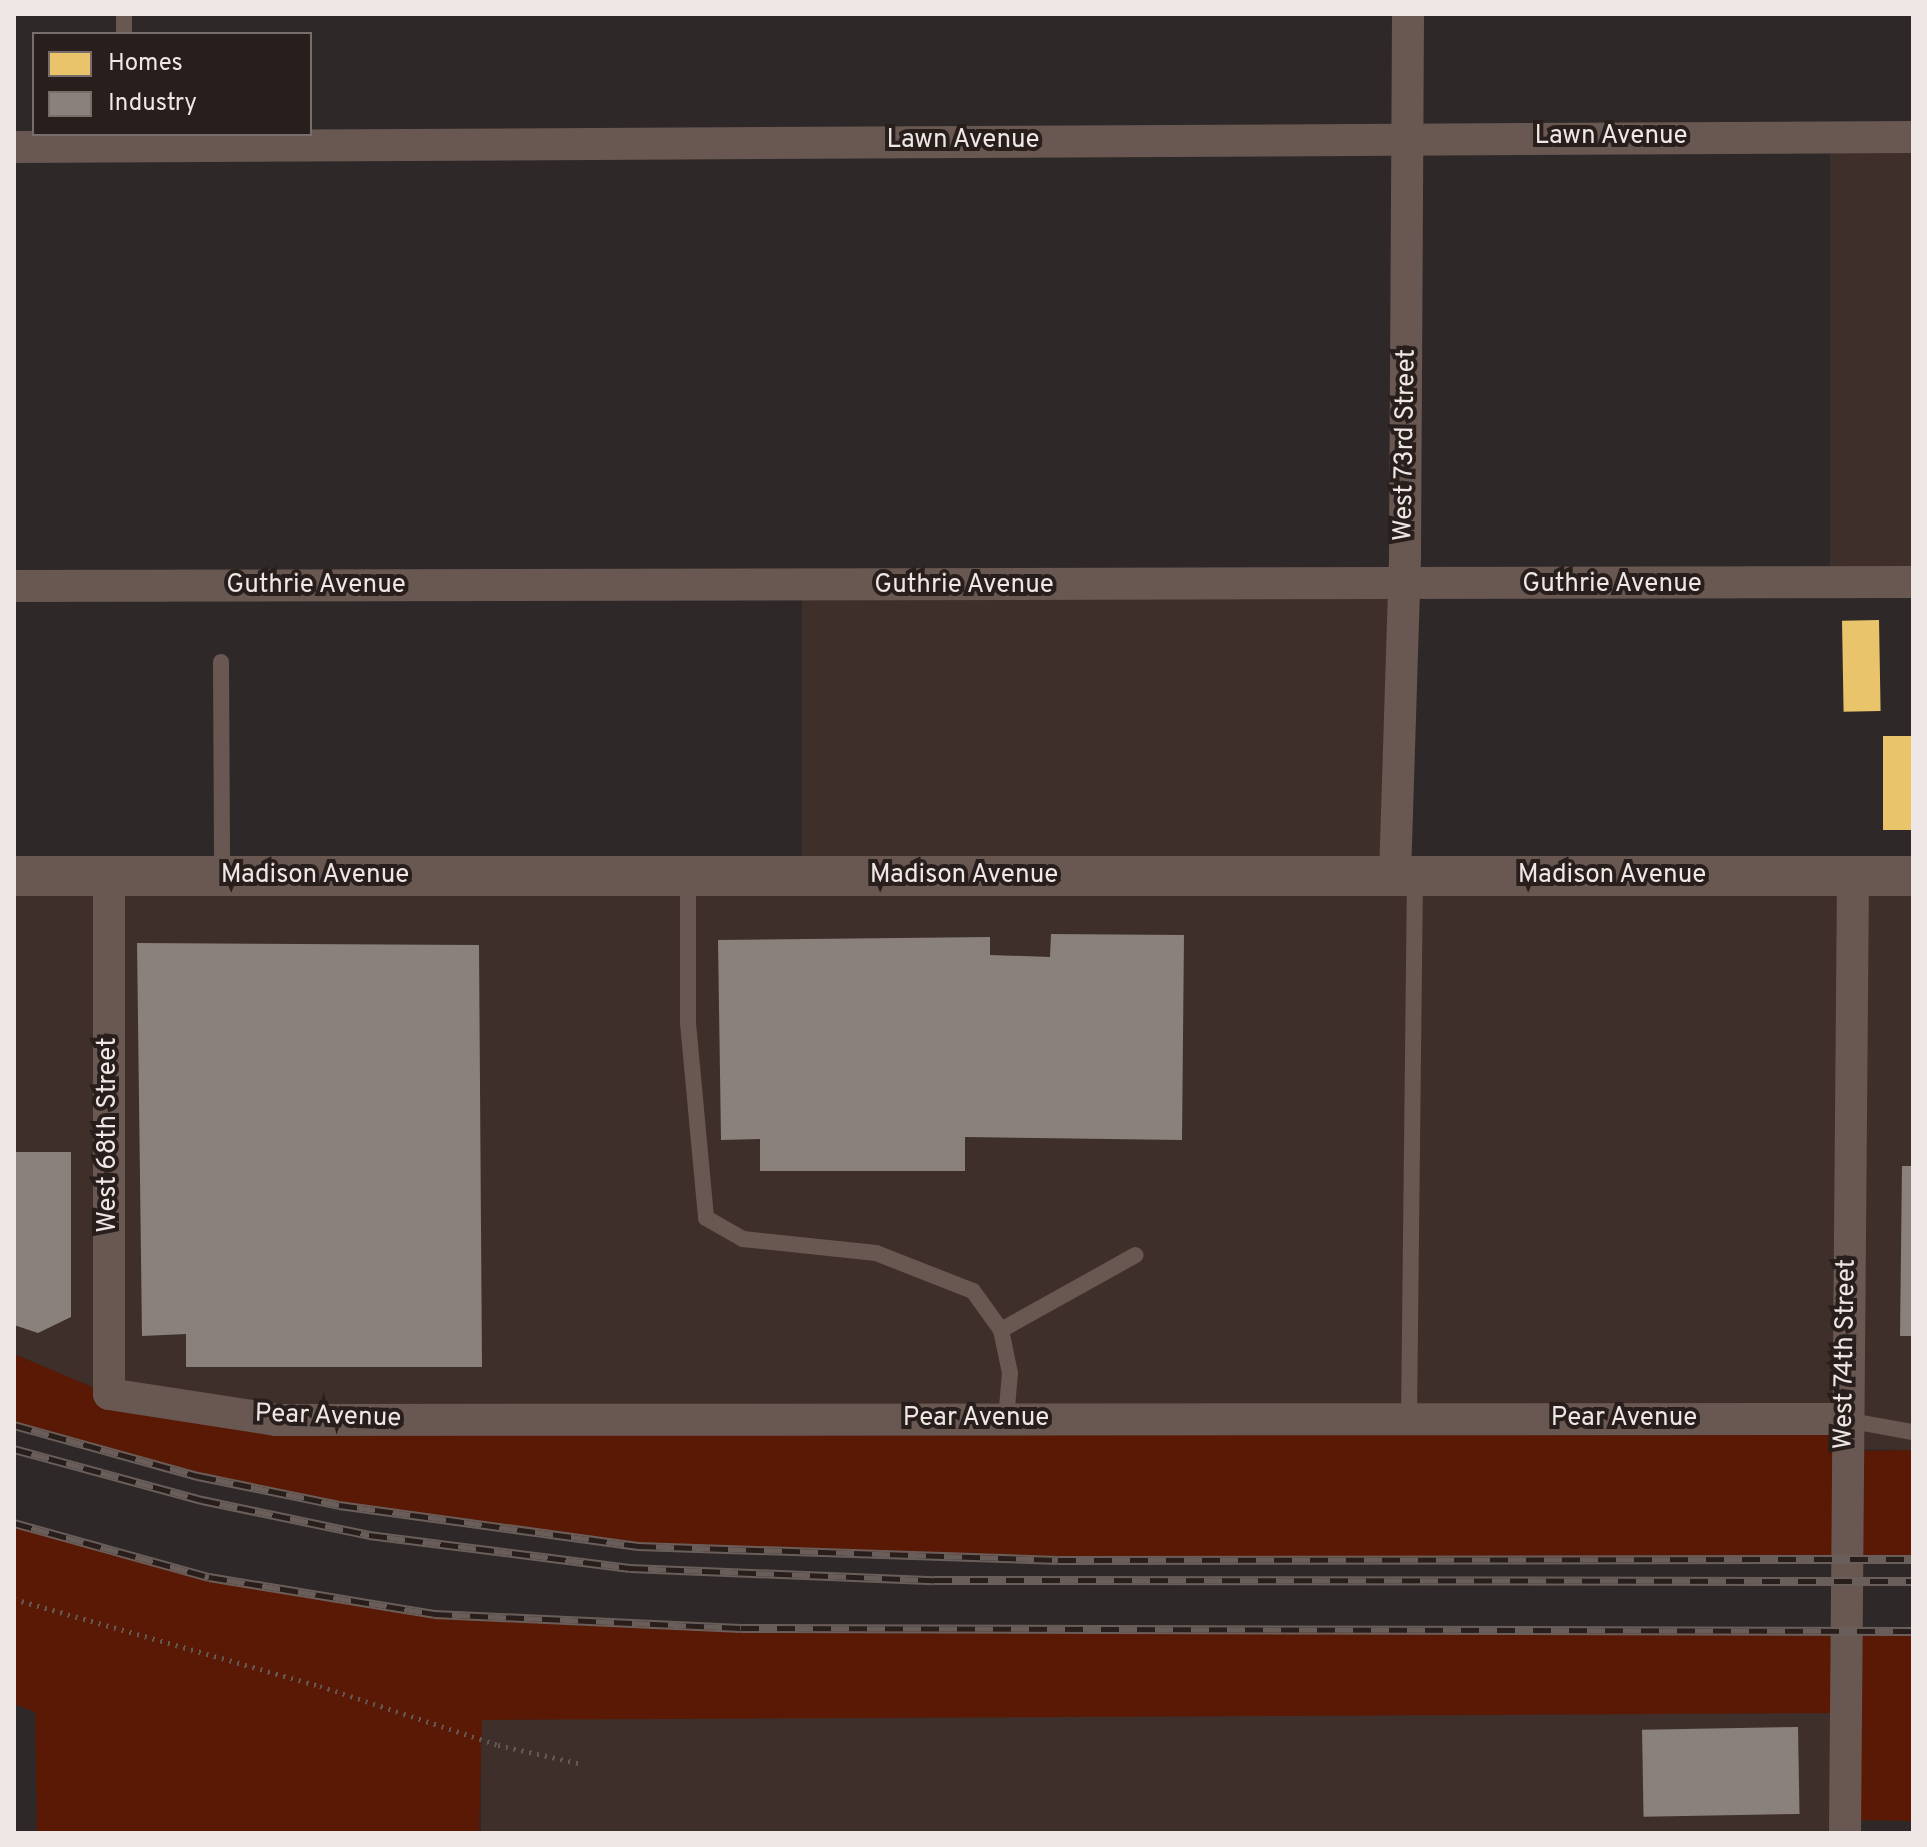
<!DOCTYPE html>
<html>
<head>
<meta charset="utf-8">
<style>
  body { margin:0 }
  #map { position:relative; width:1927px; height:1847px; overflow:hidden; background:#2e2928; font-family:Overpass,sans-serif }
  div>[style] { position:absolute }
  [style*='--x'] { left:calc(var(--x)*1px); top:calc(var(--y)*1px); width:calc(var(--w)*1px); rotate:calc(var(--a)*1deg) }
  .built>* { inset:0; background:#3e2f2a; transform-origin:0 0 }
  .green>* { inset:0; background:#591905 }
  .homes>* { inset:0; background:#e9c46a; transform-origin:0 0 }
  .industry>* { inset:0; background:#8a817c; transform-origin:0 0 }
  .path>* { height:5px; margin-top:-2.5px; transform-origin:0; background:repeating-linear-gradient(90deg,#645854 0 2px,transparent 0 8px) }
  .service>* { height:16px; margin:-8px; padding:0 8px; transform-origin:8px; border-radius:8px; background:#695752 }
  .minor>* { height:32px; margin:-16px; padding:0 16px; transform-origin:16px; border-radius:16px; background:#695752 }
  .tertiary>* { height:40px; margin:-20px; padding:0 20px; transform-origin:20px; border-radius:20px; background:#695752 }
  .rail>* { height:9px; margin-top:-4.5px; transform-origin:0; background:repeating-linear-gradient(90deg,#281e1b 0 18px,#6a5e5b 0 36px); box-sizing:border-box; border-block:2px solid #6a5e5b }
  span { translate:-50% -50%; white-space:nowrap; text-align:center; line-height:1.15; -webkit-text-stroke:8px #281e1b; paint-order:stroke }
  .street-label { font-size:26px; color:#eee7e5 }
  .frame { position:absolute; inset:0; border:16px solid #eee7e5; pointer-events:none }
  .legend { position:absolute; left:32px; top:32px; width:280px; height:104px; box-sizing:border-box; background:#281e1b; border:2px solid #776e6c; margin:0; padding:10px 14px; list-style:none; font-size:24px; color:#eee7e5 }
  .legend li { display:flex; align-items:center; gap:16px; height:40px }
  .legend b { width:40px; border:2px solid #776e6c }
</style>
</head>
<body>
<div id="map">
  <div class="built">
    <div style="left:1913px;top:149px;width:433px;height:83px;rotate:90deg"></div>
    <div style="clip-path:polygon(802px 586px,1404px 586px,1395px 876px,1913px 876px,1913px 1450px,276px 1420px,109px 1394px,14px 1354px,14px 876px,802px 875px)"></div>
    <div style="left:1845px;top:1713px;width:120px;height:1364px;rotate:90deg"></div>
  </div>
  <div class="green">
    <div style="clip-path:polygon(14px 1354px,109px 1394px,276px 1420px,1844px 1419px,1845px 1451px,1913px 1450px,1913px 1559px,1058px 1560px,638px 1546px,339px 1505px,65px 1442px,14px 1425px)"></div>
    <div style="clip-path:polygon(14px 1523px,209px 1577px,434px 1614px,741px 1628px,1913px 1631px,1913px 1821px,1845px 1820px,1845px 1713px,482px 1720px,479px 1833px,37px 1833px,35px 1712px,14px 1704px)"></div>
  </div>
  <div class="homes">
    <div style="left:1879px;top:620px;width:91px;height:37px;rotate:89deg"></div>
    <div style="left:1883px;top:736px;width:30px;height:94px"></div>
  </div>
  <div class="industry">
    <div style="clip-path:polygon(1051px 934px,1184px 935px,1182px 1140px,965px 1137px,965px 1171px,760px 1171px,760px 1139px,721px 1140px,718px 940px,990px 937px,990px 955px,1050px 957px)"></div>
    <div style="clip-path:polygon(137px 943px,479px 945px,482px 1367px,186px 1367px,186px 1334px,142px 1336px)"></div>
    <div style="clip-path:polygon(14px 1152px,71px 1152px,71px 1317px,38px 1333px,14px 1325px)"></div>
    <div style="clip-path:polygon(1902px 1166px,1913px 1166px,1913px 1336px,1900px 1336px)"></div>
    <div style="left:1798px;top:1727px;width:87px;height:156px;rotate:89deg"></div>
  </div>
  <div class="path">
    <div style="--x:14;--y:1599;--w:318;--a:15.9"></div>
    <div style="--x:320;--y:1686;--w:188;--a:18.3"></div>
    <div style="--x:498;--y:1745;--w:86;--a:12.7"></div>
  </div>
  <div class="service">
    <div style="--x:124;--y:14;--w:20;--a:90"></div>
    <div style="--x:221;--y:662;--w:214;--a:89.7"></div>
    <div style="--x:688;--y:876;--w:147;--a:90"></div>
    <div style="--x:688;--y:1023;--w:196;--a:84.7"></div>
    <div style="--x:706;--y:1218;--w:43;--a:29.6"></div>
    <div style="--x:743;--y:1239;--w:134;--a:6"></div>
    <div style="--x:876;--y:1253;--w:104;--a:21.4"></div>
    <div style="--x:973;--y:1291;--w:48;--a:54.3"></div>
    <div style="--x:1001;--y:1330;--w:44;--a:78.2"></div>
    <div style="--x:1010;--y:1373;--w:46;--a:95"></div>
    <div style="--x:1001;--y:1330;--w:154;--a:-29.1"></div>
    <div style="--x:1409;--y:1419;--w:542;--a:-89.37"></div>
    <div style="--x:1846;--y:1420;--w:68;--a:10.2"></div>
  </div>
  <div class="minor">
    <div style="--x:14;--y:147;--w:1899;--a:-0.3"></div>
    <div style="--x:14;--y:586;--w:1899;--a:-0.12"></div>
    <div style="--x:109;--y:876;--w:518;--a:90"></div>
    <div style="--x:109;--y:1394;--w:169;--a:8.8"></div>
    <div style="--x:276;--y:1420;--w:1568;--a:-0.04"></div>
    <div style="--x:1395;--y:876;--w:322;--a:-88.2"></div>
    <div style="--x:1405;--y:554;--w:540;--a:-89.68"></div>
    <div style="--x:1845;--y:1833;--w:957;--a:-89.52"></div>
  </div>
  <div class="tertiary">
    <div style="--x:14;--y:876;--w:1899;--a:0"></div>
  </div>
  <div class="rail">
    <div style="--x:14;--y:1425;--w:191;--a:15.5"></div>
    <div style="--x:198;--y:1476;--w:144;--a:11.6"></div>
    <div style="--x:339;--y:1505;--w:302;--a:7.8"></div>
    <div style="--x:638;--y:1546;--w:420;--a:1.9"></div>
    <div style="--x:1058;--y:1560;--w:855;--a:-0.07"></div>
    <div style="--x:14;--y:1449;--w:195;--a:15.2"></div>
    <div style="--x:202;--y:1500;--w:171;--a:11.8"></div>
    <div style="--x:369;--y:1535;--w:263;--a:7.2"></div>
    <div style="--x:630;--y:1568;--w:304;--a:2.3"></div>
    <div style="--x:934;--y:1580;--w:979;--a:0.06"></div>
    <div style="--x:14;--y:1523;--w:202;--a:15.5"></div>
    <div style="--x:209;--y:1577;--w:228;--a:9.3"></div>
    <div style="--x:434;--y:1614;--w:307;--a:2.6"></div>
    <div style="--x:741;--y:1628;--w:1172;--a:0.15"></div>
  </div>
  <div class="street-label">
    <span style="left:1611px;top:137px">Lawn Avenue</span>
    <span style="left:963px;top:141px">Lawn Avenue</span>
    <span style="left:1406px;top:445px;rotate:-89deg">West 73rd Street</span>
    <span style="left:1612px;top:585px">Guthrie Avenue</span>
    <span style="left:316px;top:586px">Guthrie Avenue</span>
    <span style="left:964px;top:586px">Guthrie Avenue</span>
    <span style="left:315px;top:876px">Madison Avenue</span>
    <span style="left:964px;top:876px">Madison Avenue</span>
    <span style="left:1612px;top:876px">Madison Avenue</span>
    <span style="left:109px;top:1135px;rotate:-90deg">West 68th Street</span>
    <span style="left:1846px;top:1354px;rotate:-89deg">West 74th Street</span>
    <span style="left:328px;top:1417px;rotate:2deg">Pear Avenue</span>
    <span style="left:976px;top:1419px">Pear Avenue</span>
    <span style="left:1624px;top:1419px">Pear Avenue</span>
  </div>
  <div class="frame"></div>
  <ul class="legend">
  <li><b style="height:22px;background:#e9c46a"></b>Homes</li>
  <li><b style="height:22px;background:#8a817c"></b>Industry</li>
  </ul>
</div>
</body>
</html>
